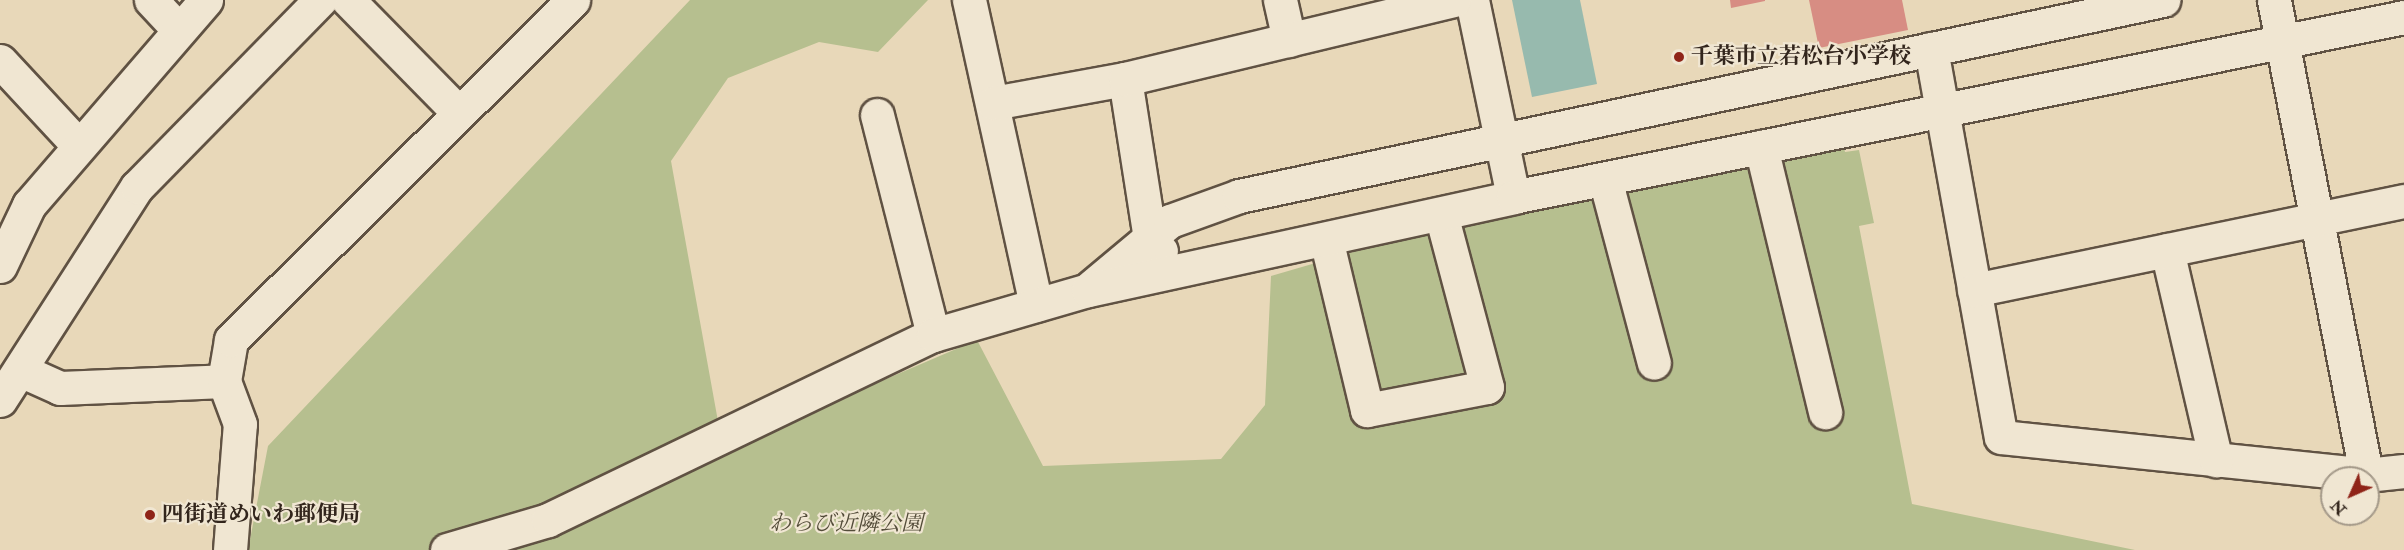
<!DOCTYPE html>
<html>
<head>
<meta charset="utf-8">
<style>
  body { margin:0 }
  #map { position:relative; width:2404px; height:550px; overflow:hidden; background:#e8d8b9; font-family:"IM FELL Double Pica","Noto Serif JP",serif }
  div>[style] { position:absolute }
  [style*='--x'] { left:calc(var(--x)*1px); top:calc(var(--y)*1px); width:calc(var(--w)*1px); rotate:calc(var(--a)*1deg) }
  .green>* { inset:0; background:#b6bf8f }
  .water>* { inset:0; background:#97baae }
  .building>* { inset:0; background:#d78d83 }
  .roads { filter:drop-shadow(2px 0 #605243) drop-shadow(-2px 0 #605243) drop-shadow(0 2px #605243) drop-shadow(0 -2px #605243) }
  .minor>* { height:33px; margin:-16.5px; padding:0 16.5px; transform-origin:16.5px; border-radius:16.5px; background:#f0e6d2 }
  .dots>* { width:16px; height:16px; translate:-50% -50%; box-sizing:border-box; border:3px solid #f0e6d2; border-radius:50% }
  span { translate:-50% -50%; white-space:nowrap; text-align:center; line-height:1.15; -webkit-text-stroke:4.5px #f0e6d2; paint-order:stroke }
  .poi-label { font-size:22px; color:#32251c; font-weight:700 }
  .left { translate:0 -50%; text-align:left }
  .park-label { font-size:22px; color:#534c39; font-style:italic }
  .north { position:absolute; left:2320px; top:466px; width:60px; height:60px; box-sizing:border-box; background:#f0e6d2; border:2px solid #a49989; border-radius:50%; rotate:225deg; font-size:16px; font-weight:700; line-height:24px; text-align:center; color:#32251c }
  .north::after { content:''; display:block; margin:auto; width:21px; height:27px; background:#8f2418; clip-path:polygon(50% 0,100% 100%,50% 72%,0 100%) }
</style>
</head>
<body>
<div id="map">
  <div class="green">
    <div style="clip-path:polygon(690px 0,928px 0,878px 52px,819px 42px,728px 78px,671px 161px,723px 449px,977px 340px,1043px 466px,1221px 459px,1265px 405px,1271px 276px,1501px 209px,1843px 144px,1845px 152px,1859px 150px,1874px 223px,1859px 226px,1912px 504px,2135px 550px,248px 550px,268px 446px)"></div>
  </div>
  <div class="water">
    <div style="clip-path:polygon(1512px 0,1580px 0,1597px 84px,1532px 97px)"></div>
  </div>
  <div class="building">
    <div style="clip-path:polygon(1730px 0,1765px 0,1765px 1px,1731px 8px)"></div>
    <div style="clip-path:polygon(1809px 0,1902px 0,1908px 30px,1819px 48px)"></div>
  </div>
  <div class="roads">
    <div class="minor">
      <div style="--x:151;--y:0;--w:41;--a:47"></div>
      <div style="--x:348;--y:0;--w:158;--a:45.5"></div>
      <div style="--x:969;--y:0;--w:312;--a:77.6"></div>
      <div style="--x:1280;--y:0;--w:41;--a:77.3"></div>
      <div style="--x:1472;--y:0;--w:201;--a:78.2"></div>
      <div style="--x:2274;--y:0;--w:484;--a:79"></div>
      <div style="--x:1931;--y:49;--w:394;--a:79.8"></div>
      <div style="--x:2001;--y:437;--w:367;--a:5.9"></div>
      <div style="--x:2366;--y:475;--w:38;--a:-6"></div>
      <div style="--x:0;--y:61;--w:115;--a:47.1"></div>
      <div style="--x:1125;--y:79;--w:162;--a:81.1"></div>
      <div style="--x:1150;--y:239;--w:16;--a:47"></div>
      <div style="--x:993;--y:103;--w:134;--a:-10.3"></div>
      <div style="--x:1125;--y:79;--w:338;--a:-13.5"></div>
      <div style="--x:877;--y:115;--w:227;--a:75.7"></div>
      <div style="--x:1761;--y:147;--w:273;--a:76.4"></div>
      <div style="--x:1605;--y:179;--w:190;--a:75.1"></div>
      <div style="--x:1326;--y:239;--w:176;--a:76.5"></div>
      <div style="--x:1367;--y:410;--w:122;--a:-10.9"></div>
      <div style="--x:1487;--y:387;--w:179;--a:-104.9"></div>
      <div style="--x:2167;--y:250;--w:216;--a:76.9"></div>
      <div style="--x:0;--y:266;--w:68;--a:-64.6"></div>
      <div style="--x:29;--y:205;--w:271;--a:-49.2"></div>
      <div style="--x:1091;--y:287;--w:103;--a:-39.9"></div>
      <div style="--x:1170;--y:221;--w:73;--a:-19.9"></div>
      <div style="--x:1239;--y:196;--w:945;--a:-11.98"></div>
      <div style="--x:1974;--y:290;--w:439;--a:-11.7"></div>
      <div style="--x:20;--y:370;--w:44;--a:24.2"></div>
      <div style="--x:60;--y:388;--w:164;--a:-2.4"></div>
      <div style="--x:0;--y:400;--w:253;--a:-57.3"></div>
      <div style="--x:137;--y:187;--w:262;--a:-45.6"></div>
      <div style="--x:230;--y:550;--w:126;--a:-85.5"></div>
      <div style="--x:240;--y:424;--w:46;--a:-110.4"></div>
      <div style="--x:224;--y:381;--w:42;--a:-80.3"></div>
      <div style="--x:231;--y:340;--w:482;--a:-44.8"></div>
      <div style="--x:447;--y:550;--w:105;--a:-16.5"></div>
      <div style="--x:548;--y:520;--w:427;--a:-25.7"></div>
      <div style="--x:933;--y:335;--w:161;--a:-16.2"></div>
      <div style="--x:1088;--y:290;--w:435;--a:-12.3"></div>
      <div style="--x:1513;--y:197;--w:909;--a:-11.42"></div>
    </div>
  </div>
  <div class="dots">
    <div style="left:1679px;top:57px;background:#8f2418"></div>
    <div style="left:150px;top:515px;background:#8f2418"></div>
  </div>
  <div class="poi-label">
    <span class="left" style="left:1691px;top:57px">千葉市立若松台小学校</span>
    <span class="left" style="left:162px;top:515px">四街道めいわ郵便局</span>
  </div>
  <div class="park-label">
    <span style="left:846px;top:524px">わらび近隣公園</span>
  </div>
  <div class="north">N</div>
</div>
</body>
</html>
